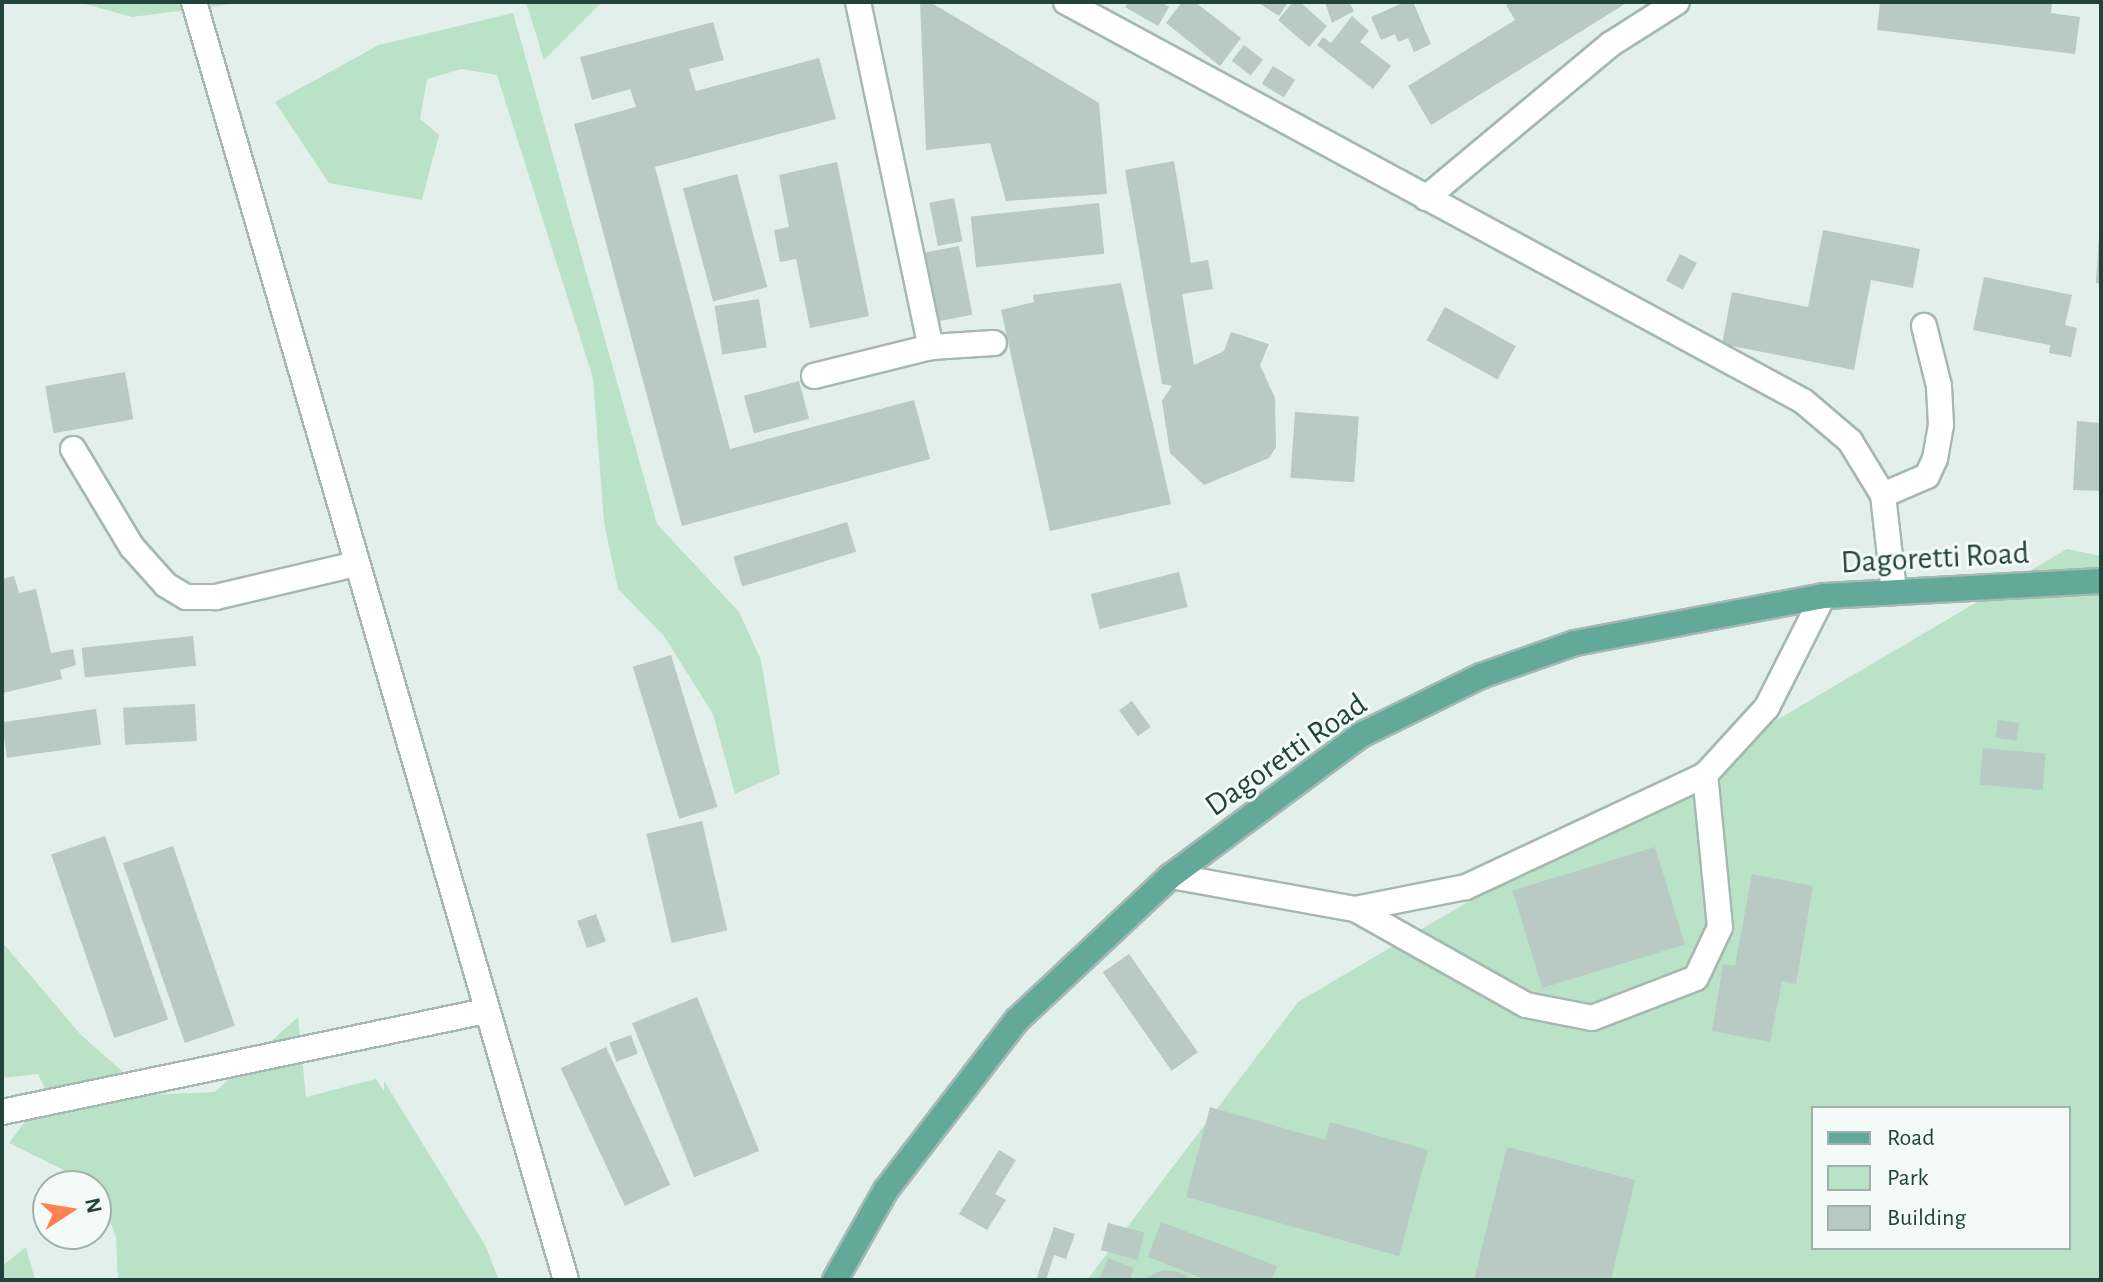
<!DOCTYPE html>
<html>
<head>
<meta charset="utf-8">
<style>
  body { margin:0 }
  #map { position:relative; width:2103px; height:1282px; overflow:hidden; background:#e3efea; font-family:"Alegreya Sans",sans-serif }
  div>[style] { position:absolute }
  [style*='--x'] { left:calc(var(--x)*1px); top:calc(var(--y)*1px); width:calc(var(--w)*1px); rotate:calc(var(--a)*1deg) }
  .green>* { inset:0; background:#bae2c6 }
  .building>* { inset:0; background:#b8cac3; transform-origin:0 0 }
  .roads { filter:drop-shadow(2px 0 #a5b8b2) drop-shadow(-2px 0 #a5b8b2) drop-shadow(0 2px #a5b8b2) drop-shadow(0 -2px #a5b8b2) }
  .minor>* { height:24px; margin:-12px; padding:0 12px; transform-origin:12px; border-radius:12px; background:#fff }
  .major>* { height:24px; margin:-12px; padding:0 12px; transform-origin:12px; border-radius:12px; background:#62a99a }
  span { translate:-50% -50%; white-space:nowrap; text-align:center; line-height:1.15; -webkit-text-stroke:6px #f4faf8; paint-order:stroke }
  .street-label { font-size:32px; color:#20433b }
  .frame { position:absolute; inset:0; border:4px solid #20433b; pointer-events:none }
  .legend { position:absolute; left:1811px; top:1106px; width:260px; height:144px; box-sizing:border-box; background:#f4faf8; border:2px solid #9fb1ac; margin:0; padding:10px 14px; list-style:none; font-size:24px; color:#20433b }
  .legend li { display:flex; align-items:center; gap:16px; height:40px }
  .legend b { width:40px; border:2px solid #9fb1ac }
  .north { position:absolute; left:32px; top:1170px; width:80px; height:80px; box-sizing:border-box; background:#f4faf8; border:2px solid #9fb1ac; border-radius:50%; rotate:78deg; font-size:22px; font-weight:700; line-height:32px; text-align:center; color:#20433b }
  .north::after { content:''; display:block; margin:auto; width:28px; height:36px; background:#ff8251; clip-path:polygon(50% 0,100% 100%,50% 72%,0 100%) }
</style>
</head>
<body>
<div id="map">
  <div class="green">
    <div style="clip-path:polygon(78px 2px,248px 2px,132px 17px)"></div>
    <div style="clip-path:polygon(526px 2px,602px 2px,544px 60px)"></div>
    <div style="clip-path:polygon(513px 13px,657px 524px,739px 612px,761px 660px,780px 774px,735px 794px,713px 714px,664px 636px,618px 589px,604px 522px,593px 378px,497px 75px,461px 69px,427px 79px,420px 119px,439px 135px,422px 200px,329px 183px,275px 102px,379px 45px)"></div>
    <div style="clip-path:polygon(evenodd,2067px 549px,2101px 556px,2101px 1280px,1087px 1280px,1298px 1002px,2067px 549px,1813px 1108px,2069px 1108px,2069px 1248px,1813px 1248px,1813px 1108px)"></div>
    <div style="clip-path:polygon(2px 942px,81px 1035px,149px 1095px,215px 1092px,298px 1017px,306px 1097px,376px 1079px,384px 1091px,384px 1081px,485px 1245px,499px 1280px,118px 1280px,116px 1237px,96px 1186px,9px 1143px,47px 1093px,38px 1074px,2px 1078px)"></div>
    <div style="clip-path:polygon(26px 1247px,35px 1280px,2px 1280px,2px 1266px)"></div>
  </div>
  <div class="building">
    <div style="clip-path:polygon(920px 2px,930px 2px,1099px 103px,1107px 194px,1006px 201px,990px 143px,926px 150px)"></div>
    <div style="clip-path:polygon(1128px 2px,1161px 2px,1169px 7px,1158px 26px,1125px 7px)"></div>
    <div style="clip-path:polygon(1182px 2px,1195px 2px,1241px 38px,1220px 66px,1166px 23px)"></div>
    <div style="clip-path:polygon(1257px 2px,1288px 2px,1279px 16px)"></div>
    <div style="clip-path:polygon(1293px 2px,1300px 2px,1327px 26px,1309px 47px,1278px 20px)"></div>
    <div style="clip-path:polygon(1325px 2px,1349px 2px,1354px 11px,1332px 23px)"></div>
    <div style="clip-path:polygon(1405px 2px,1413px 2px,1431px 44px,1414px 52px,1408px 38px,1398px 42px,1395px 34px,1381px 40px,1371px 17px)"></div>
    <div style="clip-path:polygon(1511px 2px,1628px 2px,1431px 125px,1408px 86px,1515px 20px,1506px 5px)"></div>
    <div style="clip-path:polygon(1880px 2px,2052px 2px,2051px 13px,2080px 17px,2075px 54px,1877px 30px)"></div>
    <div style="clip-path:polygon(1352px 16px,1369px 31px,1360px 42px,1391px 66px,1373px 89px,1317px 45px,1323px 37px,1331px 43px)"></div>
    <div style="clip-path:polygon(713px 22px,724px 60px,689px 69px,696px 91px,819px 58px,836px 119px,655px 167px,730px 449px,914px 400px,930px 459px,682px 526px,574px 124px,636px 107px,630px 89px,592px 100px,580px 57px)"></div>
    <div style="left:1244px;top:45px;width:24px;height:20px;rotate:38deg"></div>
    <div style="left:1273px;top:66px;width:26px;height:21px;rotate:32deg"></div>
    <div style="clip-path:polygon(1174px 161px,1191px 263px,1208px 260px,1213px 289px,1182px 294px,1194px 365px,1224px 351px,1231px 332px,1269px 344px,1260px 365px,1275px 398px,1276px 447px,1269px 458px,1204px 485px,1170px 453px,1162px 401px,1172px 386px,1162px 384px,1125px 170px)"></div>
    <div style="clip-path:polygon(837px 162px,869px 316px,810px 328px,796px 259px,780px 262px,774px 230px,789px 227px,779px 175px)"></div>
    <div style="left:737px;top:174px;width:117px;height:56px;rotate:75deg"></div>
    <div style="left:954px;top:198px;width:44px;height:25px;rotate:79deg"></div>
    <div style="left:1099px;top:203px;width:51px;height:129px;rotate:84deg"></div>
    <div style="clip-path:polygon(1823px 230px,1920px 249px,1913px 288px,1871px 280px,1854px 370px,1722px 344px,1732px 292px,1808px 307px)"></div>
    <div style="clip-path:polygon(2099px 237px,2101px 237px,2101px 284px,2096px 283px)"></div>
    <div style="left:959px;top:246px;width:70px;height:36px;rotate:79deg"></div>
    <div style="left:1680px;top:254px;width:19px;height:30px;rotate:28deg"></div>
    <div style="clip-path:polygon(1984px 277px,2072px 295px,2065px 325px,2077px 328px,2071px 357px,2049px 353px,2050px 345px,1973px 330px)"></div>
    <div style="clip-path:polygon(1121px 283px,1171px 504px,1050px 531px,1001px 310px,1034px 302px,1033px 295px)"></div>
    <div style="left:759px;top:299px;width:49px;height:45px;rotate:81deg"></div>
    <div style="left:1445px;top:307px;width:81px;height:38px;rotate:29deg"></div>
    <div style="left:125px;top:372px;width:48px;height:81px;rotate:80deg"></div>
    <div style="left:799px;top:381px;width:39px;height:57px;rotate:75deg"></div>
    <div style="left:1295px;top:412px;width:64px;height:66px;rotate:4deg"></div>
    <div style="clip-path:polygon(2077px 421px,2101px 423px,2101px 491px,2073px 490px)"></div>
    <div style="left:847px;top:522px;width:31px;height:119px;rotate:73deg"></div>
    <div style="left:1179px;top:572px;width:36px;height:91px;rotate:76deg"></div>
    <div style="clip-path:polygon(14px 576px,19px 593px,36px 589px,51px 653px,73px 649px,76px 665px,60px 670px,62px 679px,3px 693px,2px 579px)"></div>
    <div style="left:193px;top:636px;width:30px;height:112px;rotate:84deg"></div>
    <div style="left:671px;top:655px;width:159px;height:40px;rotate:73deg"></div>
    <div style="left:1132px;top:701px;width:32px;height:16px;rotate:54deg"></div>
    <div style="left:195px;top:704px;width:37px;height:72px;rotate:87deg"></div>
    <div style="left:96px;top:709px;width:36px;height:95px;rotate:82deg"></div>
    <div style="left:1998px;top:720px;width:21px;height:18px;rotate:8deg"></div>
    <div style="left:1983px;top:748px;width:63px;height:37px;rotate:5deg"></div>
    <div style="left:702px;top:821px;width:112px;height:57px;rotate:77deg"></div>
    <div style="left:105px;top:836px;width:194px;height:57px;rotate:71deg"></div>
    <div style="left:173px;top:846px;width:190px;height:53px;rotate:71deg"></div>
    <div style="left:1655px;top:847px;width:102px;height:149px;rotate:73deg"></div>
    <div style="clip-path:polygon(1752px 874px,1813px 886px,1796px 984px,1782px 981px,1770px 1042px,1712px 1031px,1723px 964px,1735px 966px)"></div>
    <div style="left:596px;top:914px;width:29px;height:20px;rotate:70deg"></div>
    <div style="left:1129px;top:954px;width:120px;height:32px;rotate:55deg"></div>
    <div style="left:697px;top:997px;width:166px;height:70px;rotate:68deg"></div>
    <div style="left:631px;top:1035px;width:20px;height:23px;rotate:70deg"></div>
    <div style="left:606px;top:1047px;width:152px;height:50px;rotate:65deg"></div>
    <div style="clip-path:polygon(1210px 1107px,1325px 1140px,1330px 1122px,1428px 1150px,1399px 1256px,1186px 1197px)"></div>
    <div style="clip-path:polygon(1507px 1147px,1635px 1180px,1611px 1280px,1474px 1280px)"></div>
    <div style="clip-path:polygon(999px 1150px,1016px 1160px,995px 1194px,1006px 1200px,987px 1230px,959px 1214px)"></div>
    <div style="clip-path:polygon(1161px 1222px,1277px 1266px,1272px 1280px,1207px 1280px,1148px 1257px)"></div>
    <div style="left:1108px;top:1223px;width:38px;height:28px;rotate:15deg"></div>
    <div style="clip-path:polygon(1054px 1227px,1075px 1234px,1066px 1259px,1054px 1255px,1046px 1280px,1036px 1280px)"></div>
    <div style="clip-path:polygon(1108px 1258px,1134px 1268px,1130px 1280px,1099px 1280px)"></div>
    <div style="clip-path:polygon(1163px 1270px,1178px 1272px,1194px 1280px,1141px 1280px)"></div>
  </div>
  <div class="roads">
    <div class="minor">
      <div style="--x:194;--y:2;--w:1331;--a:73.77"></div>
      <div style="--x:858;--y:2;--w:353;--a:78.1"></div>
      <div style="--x:931;--y:347;--w:63;--a:-3.6"></div>
      <div style="--x:1066;--y:2;--w:838;--a:28.43"></div>
      <div style="--x:1803;--y:401;--w:62;--a:40.4"></div>
      <div style="--x:1850;--y:441;--w:63;--a:58.6"></div>
      <div style="--x:1883;--y:495;--w:97;--a:83.5"></div>
      <div style="--x:1426;--y:198;--w:241;--a:-39.8"></div>
      <div style="--x:1611;--y:44;--w:78;--a:-32.5"></div>
      <div style="--x:814;--y:376;--w:121;--a:-13.9"></div>
      <div style="--x:73;--y:449;--w:114;--a:59"></div>
      <div style="--x:132;--y:547;--w:51;--a:48.2"></div>
      <div style="--x:166;--y:585;--w:23;--a:31"></div>
      <div style="--x:186;--y:597;--w:30;--a:0"></div>
      <div style="--x:216;--y:597;--w:144;--a:-13.3"></div>
      <div style="--x:1883;--y:495;--w:48;--a:-23.4"></div>
      <div style="--x:1927;--y:476;--w:19;--a:-65"></div>
      <div style="--x:1935;--y:459;--w:35;--a:-80"></div>
      <div style="--x:1941;--y:425;--w:39;--a:-93"></div>
      <div style="--x:1939;--y:386;--w:62;--a:-104"></div>
      <div style="--x:1171;--y:876;--w:187;--a:10.2"></div>
      <div style="--x:1355;--y:909;--w:113;--a:-11.2"></div>
      <div style="--x:1466;--y:887;--w:264;--a:-25.1"></div>
      <div style="--x:1705;--y:775;--w:92;--a:-47.6"></div>
      <div style="--x:1767;--y:707;--w:124;--a:-63.2"></div>
      <div style="--x:1355;--y:909;--w:196;--a:29.3"></div>
      <div style="--x:1526;--y:1005;--w:67;--a:11.1"></div>
      <div style="--x:1592;--y:1018;--w:111;--a:-21"></div>
      <div style="--x:1696;--y:978;--w:56;--a:-64.8"></div>
      <div style="--x:1720;--y:927;--w:153;--a:-95.6"></div>
      <div style="--x:2;--y:1112;--w:493;--a:-11.8"></div>
    </div>
    <div class="major">
      <div style="--x:835;--y:1280;--w:103;--a:-60.5"></div>
      <div style="--x:886;--y:1190;--w:215;--a:-52.4"></div>
      <div style="--x:1017;--y:1020;--w:211;--a:-43.1"></div>
      <div style="--x:1171;--y:876;--w:237;--a:-36.6"></div>
      <div style="--x:1361;--y:735;--w:134;--a:-26.2"></div>
      <div style="--x:1481;--y:676;--w:100;--a:-19.3"></div>
      <div style="--x:1575;--y:643;--w:252;--a:-10.7"></div>
      <div style="--x:1823;--y:596;--w:278;--a:-3.1"></div>
    </div>
  </div>
  <div class="street-label">
    <span style="left:1935px;top:558px;rotate:-3deg">Dagoretti Road</span>
    <span style="left:1286px;top:755px;rotate:-35deg">Dagoretti Road</span>
  </div>
  <div class="frame"></div>
  <ul class="legend">
  <li><b style="height:10px;background:#62a99a"></b>Road</li>
  <li><b style="height:22px;background:#bae2c6"></b>Park</li>
  <li><b style="height:22px;background:#b8cac3"></b>Building</li>
  </ul>
  <div class="north">N</div>
</div>
</body>
</html>
